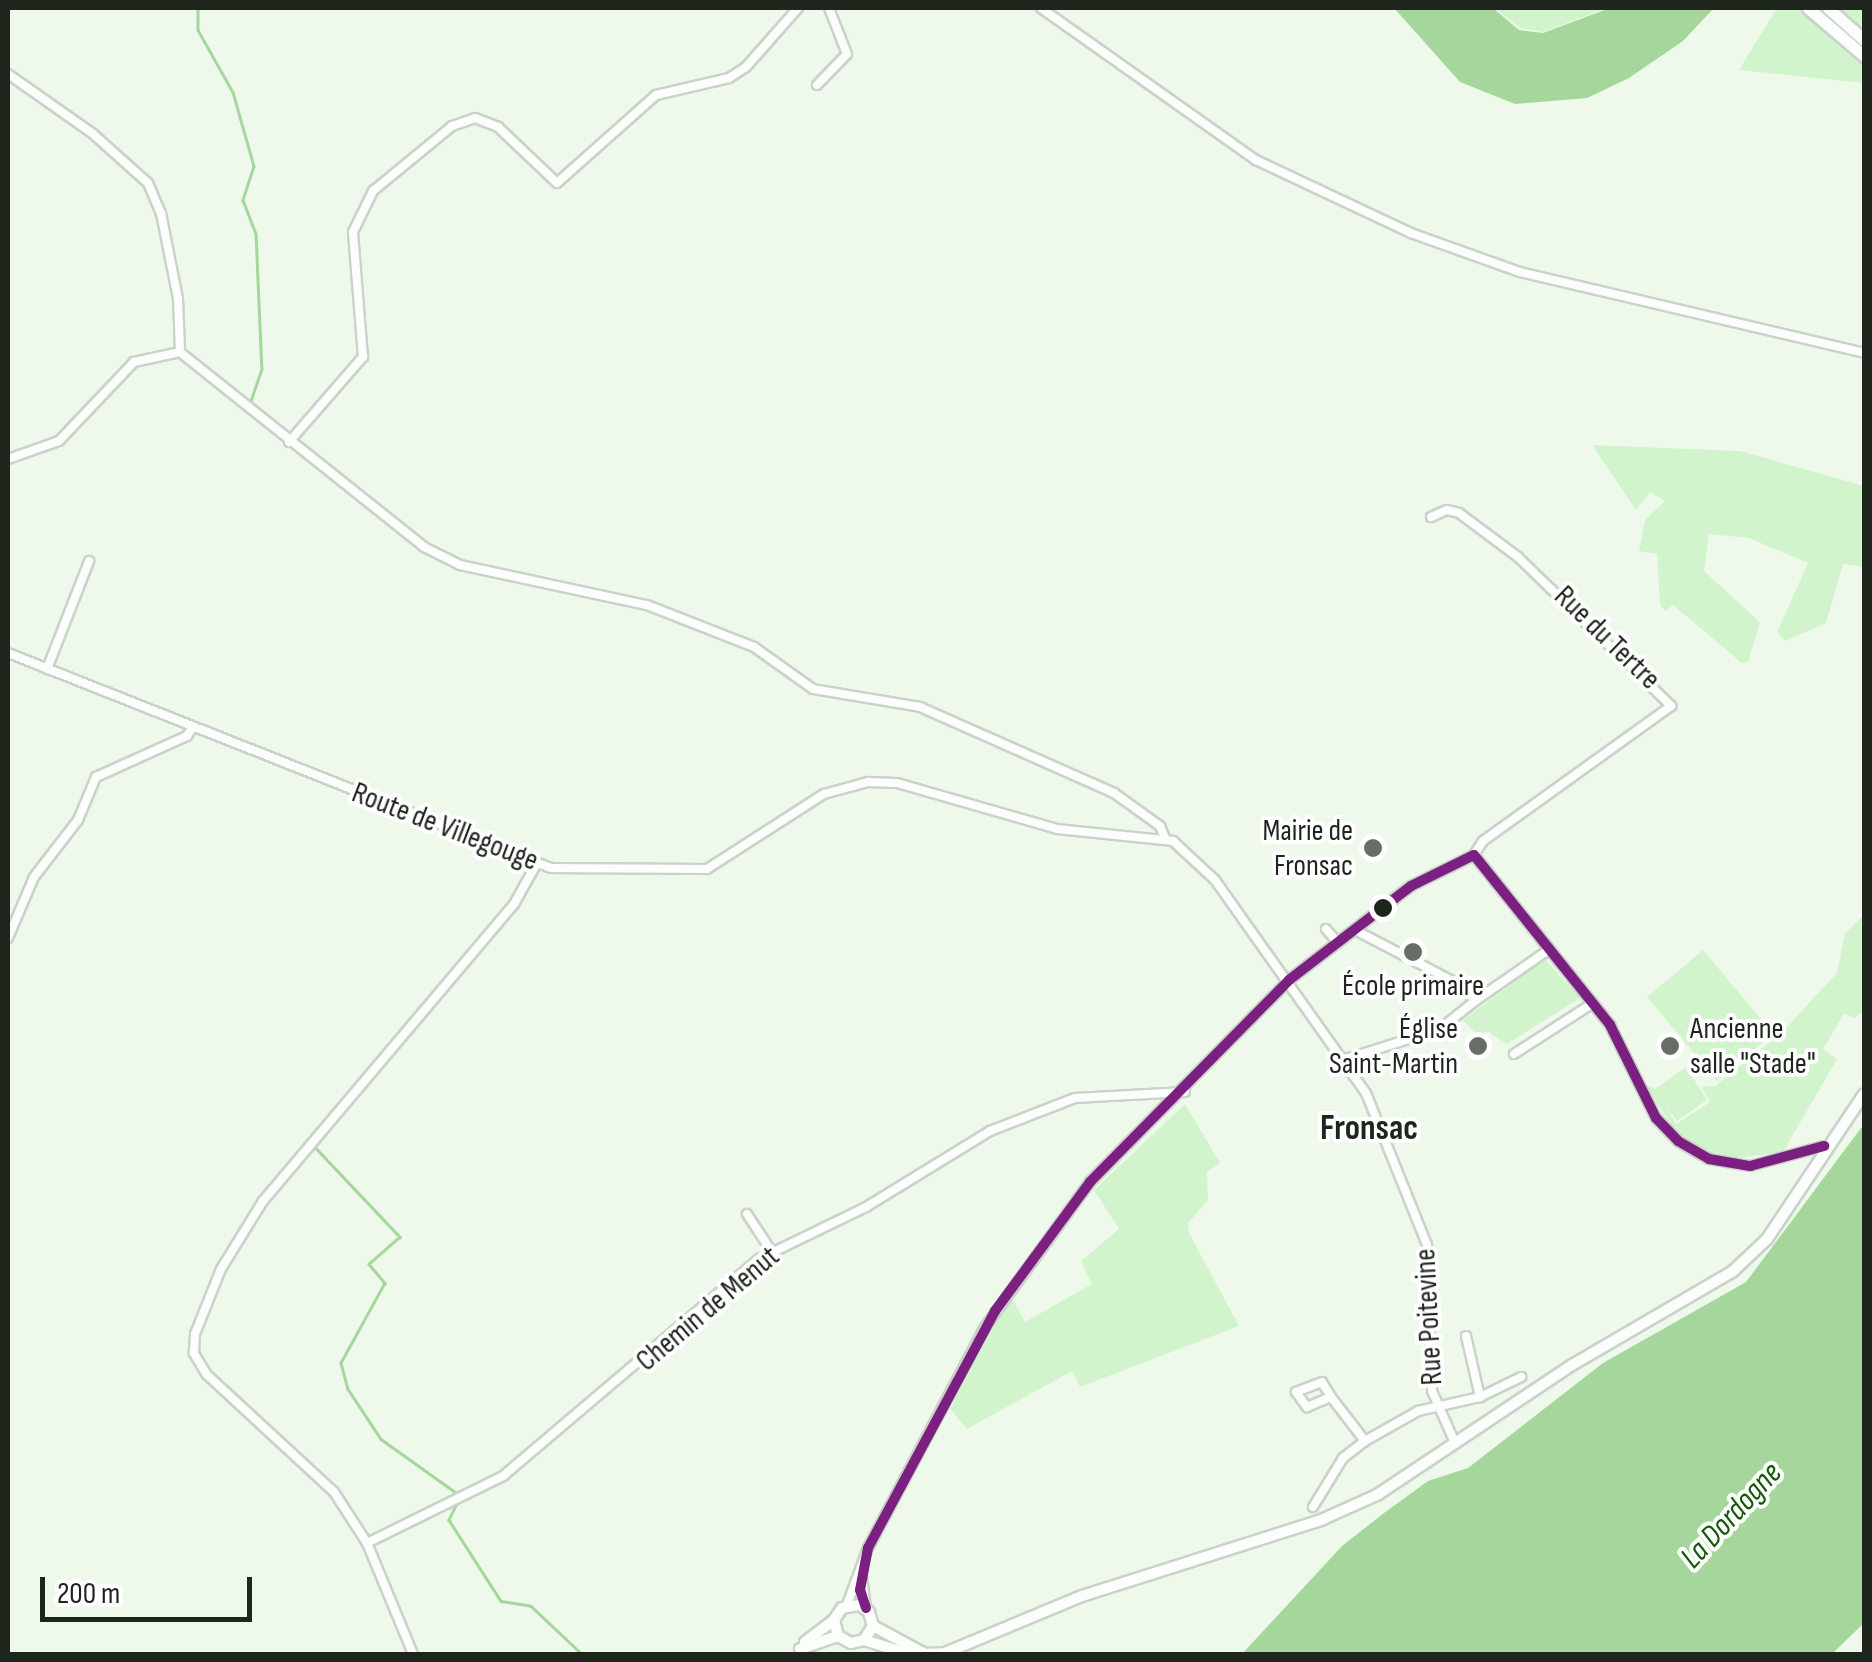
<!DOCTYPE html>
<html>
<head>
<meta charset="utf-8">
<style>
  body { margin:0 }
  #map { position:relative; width:1872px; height:1662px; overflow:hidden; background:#eef9ec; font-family:"Sofia Sans Condensed",sans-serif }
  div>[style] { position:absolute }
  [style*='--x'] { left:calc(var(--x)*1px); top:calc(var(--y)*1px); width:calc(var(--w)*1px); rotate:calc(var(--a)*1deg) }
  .green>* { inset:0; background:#d2f4cc; transform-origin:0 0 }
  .water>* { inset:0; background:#a5d79d }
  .stream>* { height:2.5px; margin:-1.25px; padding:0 1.25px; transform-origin:1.25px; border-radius:1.25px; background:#a5d79d }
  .roads { filter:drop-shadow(2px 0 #cad3c9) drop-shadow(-2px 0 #cad3c9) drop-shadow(0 2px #cad3c9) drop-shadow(0 -2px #cad3c9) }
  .minor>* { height:8px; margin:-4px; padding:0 4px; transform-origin:4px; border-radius:4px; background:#fcfefc }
  .major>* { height:10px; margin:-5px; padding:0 5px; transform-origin:5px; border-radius:5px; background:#fcfefc }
  .highway>* { height:11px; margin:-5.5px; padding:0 5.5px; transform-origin:5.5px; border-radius:5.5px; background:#fcfefc }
  .bus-1>* { height:10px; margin:-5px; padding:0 5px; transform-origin:5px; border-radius:5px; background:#7b2080 }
  .dots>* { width:28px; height:28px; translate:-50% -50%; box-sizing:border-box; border:5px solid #fff; border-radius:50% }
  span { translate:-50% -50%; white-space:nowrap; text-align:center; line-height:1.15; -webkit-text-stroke:8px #fff; paint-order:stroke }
  .street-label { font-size:30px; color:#1e251d }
  .poi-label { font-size:30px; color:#1e251d }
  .right { translate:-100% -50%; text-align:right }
  .left { translate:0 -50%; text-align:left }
  .water-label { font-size:32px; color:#165809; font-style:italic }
  .quarter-label { font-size:35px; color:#1e251d; font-weight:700 }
  .frame { position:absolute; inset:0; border:10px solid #1e251d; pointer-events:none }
  .scale { position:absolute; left:40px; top:1577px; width:212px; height:45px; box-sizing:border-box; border:5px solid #1e251d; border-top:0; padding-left:12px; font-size:30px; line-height:35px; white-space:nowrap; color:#1e251d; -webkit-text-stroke:8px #fff; paint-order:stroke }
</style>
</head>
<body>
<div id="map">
  <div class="green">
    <div style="clip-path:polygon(1495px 8px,1607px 8px,1543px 32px,1520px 28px)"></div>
    <div style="clip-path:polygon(1777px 8px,1864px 8px,1864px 83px,1739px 70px)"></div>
    <div style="clip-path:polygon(1592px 445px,1740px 451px,1864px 486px,1864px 567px,1843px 564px,1826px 623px,1785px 641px,1777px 632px,1808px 563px,1749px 538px,1709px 534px,1704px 571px,1760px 622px,1748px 662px,1742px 663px,1673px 605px,1665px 611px,1660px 605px,1657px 554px,1639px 551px,1645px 520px,1665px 501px,1650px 492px,1636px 510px)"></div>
    <div style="clip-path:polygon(1864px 915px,1864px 1011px,1854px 1018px,1844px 1014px,1823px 1049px,1837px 1059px,1783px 1152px,1723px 1160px,1682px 1141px,1645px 1085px,1655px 1089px,1686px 1067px,1707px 1100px,1677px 1121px,1666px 1107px,1676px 1124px,1710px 1102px,1702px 1087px,1715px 1086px,1781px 1033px,1837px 973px,1845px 933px)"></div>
    <div style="left:1703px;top:950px;width:109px;height:73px;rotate:50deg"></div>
    <div style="clip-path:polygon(1545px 959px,1580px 998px,1507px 1044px,1487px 1031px,1479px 1037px,1463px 1020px)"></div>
    <div style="clip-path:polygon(1185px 1104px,1220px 1163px,1207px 1172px,1208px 1200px,1188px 1223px,1189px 1233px,1239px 1326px,1080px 1387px,1072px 1371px,967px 1429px,950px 1409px,993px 1324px,1012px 1298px,1025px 1322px,1092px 1284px,1081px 1261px,1119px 1229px,1094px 1190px)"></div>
  </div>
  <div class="water">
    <div style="clip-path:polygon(1394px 8px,1493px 8px,1519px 30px,1543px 33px,1610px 8px,1714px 8px,1683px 41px,1629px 78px,1587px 98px,1515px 104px,1460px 82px)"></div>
    <div style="clip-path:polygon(1864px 1124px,1864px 1623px,1832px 1654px,1242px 1654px,1342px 1546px,1384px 1513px,1428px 1481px,1468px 1468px,1603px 1363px,1746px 1282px)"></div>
  </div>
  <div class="stream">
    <div style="--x:198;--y:8;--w:22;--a:90"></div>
    <div style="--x:198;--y:30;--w:71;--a:60.6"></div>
    <div style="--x:233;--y:92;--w:77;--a:74.2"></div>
    <div style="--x:254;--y:166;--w:36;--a:108"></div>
    <div style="--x:243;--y:200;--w:36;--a:69"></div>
    <div style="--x:256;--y:234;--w:135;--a:87.5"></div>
    <div style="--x:262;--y:369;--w:36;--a:109"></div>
    <div style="--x:315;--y:1147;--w:124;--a:46.6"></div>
    <div style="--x:400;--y:1237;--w:41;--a:138.9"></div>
    <div style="--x:369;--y:1264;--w:25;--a:50"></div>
    <div style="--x:385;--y:1283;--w:91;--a:118.8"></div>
    <div style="--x:341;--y:1363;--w:27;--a:75"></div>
    <div style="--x:348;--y:1389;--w:60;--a:56.6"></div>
    <div style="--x:381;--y:1439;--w:95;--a:35.5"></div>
    <div style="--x:458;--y:1502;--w:20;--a:117"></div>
    <div style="--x:449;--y:1520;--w:96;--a:57.3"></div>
    <div style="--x:501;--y:1601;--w:30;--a:9"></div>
    <div style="--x:531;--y:1606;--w:70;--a:43.3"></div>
  </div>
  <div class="roads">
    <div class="minor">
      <div style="--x:1041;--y:8;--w:263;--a:35.3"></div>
      <div style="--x:1256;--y:160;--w:171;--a:25.2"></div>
      <div style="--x:1411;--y:233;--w:116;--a:19.7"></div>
      <div style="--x:1520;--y:272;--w:353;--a:13.2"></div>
      <div style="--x:8;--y:74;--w:103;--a:35.1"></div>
      <div style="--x:92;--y:133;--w:75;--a:41.8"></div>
      <div style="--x:148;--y:183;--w:33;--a:67"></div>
      <div style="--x:161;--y:213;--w:88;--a:78.8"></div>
      <div style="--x:178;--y:299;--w:53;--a:87.8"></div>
      <div style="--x:817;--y:85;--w:43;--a:-45.9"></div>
      <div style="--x:847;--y:54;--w:49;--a:-111.4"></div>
      <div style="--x:289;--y:442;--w:113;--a:-49"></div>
      <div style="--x:363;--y:357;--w:125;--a:-94.6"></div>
      <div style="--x:353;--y:232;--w:46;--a:-64"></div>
      <div style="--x:373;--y:191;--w:102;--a:-39.4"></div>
      <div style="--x:452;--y:126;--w:24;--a:-19"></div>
      <div style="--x:475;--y:118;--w:25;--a:21"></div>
      <div style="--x:498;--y:127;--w:81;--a:43.5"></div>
      <div style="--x:557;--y:183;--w:132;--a:-41.6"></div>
      <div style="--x:656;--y:95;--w:75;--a:-13.1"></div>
      <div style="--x:729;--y:78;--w:20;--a:-33"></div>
      <div style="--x:746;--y:67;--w:79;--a:-48.6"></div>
      <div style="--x:8;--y:459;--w:54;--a:-19.4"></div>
      <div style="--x:59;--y:441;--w:109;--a:-46.5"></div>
      <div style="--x:134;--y:362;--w:47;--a:-12.3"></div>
      <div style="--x:180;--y:352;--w:312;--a:38.6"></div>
      <div style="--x:424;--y:547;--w:40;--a:26.6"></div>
      <div style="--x:460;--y:565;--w:191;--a:12.1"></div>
      <div style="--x:647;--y:605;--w:115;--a:21.4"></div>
      <div style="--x:754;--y:647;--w:72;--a:35.4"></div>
      <div style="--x:813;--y:689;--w:109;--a:9.5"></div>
      <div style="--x:920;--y:707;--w:212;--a:23.9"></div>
      <div style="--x:1114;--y:793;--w:57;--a:35.7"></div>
      <div style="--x:1160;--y:826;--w:13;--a:67"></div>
      <div style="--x:1431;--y:517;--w:17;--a:-24"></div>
      <div style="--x:1447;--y:510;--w:12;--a:14"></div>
      <div style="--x:1459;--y:513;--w:74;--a:36.7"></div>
      <div style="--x:1518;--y:557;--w:214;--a:44.2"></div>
      <div style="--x:1671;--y:706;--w:231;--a:144.3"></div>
      <div style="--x:1483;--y:841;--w:17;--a:123"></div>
      <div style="--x:8;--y:653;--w:584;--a:21.6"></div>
      <div style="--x:551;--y:868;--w:156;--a:0.4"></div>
      <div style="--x:707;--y:869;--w:139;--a:-32.7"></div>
      <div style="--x:824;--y:794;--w:46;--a:-15.3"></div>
      <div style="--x:868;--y:782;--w:29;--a:2"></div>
      <div style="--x:897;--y:783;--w:166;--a:16"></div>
      <div style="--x:1057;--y:829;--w:117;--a:5.9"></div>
      <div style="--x:1173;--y:841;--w:57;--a:42.9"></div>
      <div style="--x:1215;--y:880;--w:261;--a:54.7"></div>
      <div style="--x:1366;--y:1093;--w:164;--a:68.1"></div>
      <div style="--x:1427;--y:1245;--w:146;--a:88"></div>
      <div style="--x:1432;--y:1391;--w:57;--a:66.1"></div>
      <div style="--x:47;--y:669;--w:116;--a:-68.7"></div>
      <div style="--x:1474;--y:855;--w:218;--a:51.3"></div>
      <div style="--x:1610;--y:1025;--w:104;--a:63.7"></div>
      <div style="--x:1656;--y:1118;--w:32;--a:46"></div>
      <div style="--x:1678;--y:1141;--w:36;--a:30"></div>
      <div style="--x:1709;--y:1159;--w:42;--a:9.7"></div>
      <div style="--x:1750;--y:1166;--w:77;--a:-15.1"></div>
      <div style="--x:1326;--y:929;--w:18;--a:49"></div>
      <div style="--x:8;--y:938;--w:66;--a:-66.9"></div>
      <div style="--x:34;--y:877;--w:72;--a:-52.3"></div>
      <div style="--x:78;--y:820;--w:47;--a:-67.3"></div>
      <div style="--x:96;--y:777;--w:100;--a:-24.3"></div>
      <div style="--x:187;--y:736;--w:11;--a:-56"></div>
      <div style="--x:1475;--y:1001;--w:88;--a:-34.8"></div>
      <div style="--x:1514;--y:1054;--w:94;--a:-32.8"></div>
      <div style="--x:1346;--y:1059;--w:99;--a:-17.7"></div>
      <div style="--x:1440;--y:1029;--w:45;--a:-38.7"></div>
      <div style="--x:1475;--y:1001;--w:18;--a:-128"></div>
      <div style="--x:1464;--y:987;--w:123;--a:-152.4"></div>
      <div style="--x:747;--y:1214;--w:45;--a:56.7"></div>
      <div style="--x:1466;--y:1336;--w:63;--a:77.1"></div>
      <div style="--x:1331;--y:1397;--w:17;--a:-121"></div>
      <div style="--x:1322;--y:1382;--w:28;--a:159"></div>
      <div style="--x:1296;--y:1392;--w:19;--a:54"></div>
      <div style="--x:1307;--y:1407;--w:26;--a:-23"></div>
      <div style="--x:1331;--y:1397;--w:56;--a:52.3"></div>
      <div style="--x:1313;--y:1507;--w:57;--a:-58.5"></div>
      <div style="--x:1343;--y:1458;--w:28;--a:-38"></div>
      <div style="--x:1365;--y:1441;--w:61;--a:-29.5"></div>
      <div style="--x:1418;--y:1411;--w:64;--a:-12.7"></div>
      <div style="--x:1480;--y:1397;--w:46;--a:-26"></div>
      <div style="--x:367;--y:1543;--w:152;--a:-26.2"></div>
      <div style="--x:503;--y:1476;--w:336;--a:-40.3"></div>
      <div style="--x:759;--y:1259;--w:119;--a:-25.9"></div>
      <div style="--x:866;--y:1207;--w:145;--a:-31.5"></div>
      <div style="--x:990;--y:1131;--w:91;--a:-21.2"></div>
      <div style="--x:1075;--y:1098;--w:110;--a:-3.1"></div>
      <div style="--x:861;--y:1568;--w:40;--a:82.9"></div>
      <div style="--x:847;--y:1605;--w:61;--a:-69.8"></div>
      <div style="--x:868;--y:1548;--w:250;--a:-62.1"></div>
      <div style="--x:985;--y:1327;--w:179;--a:-54.1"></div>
      <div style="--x:1090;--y:1182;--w:284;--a:-45.4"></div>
      <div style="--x:1289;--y:980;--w:154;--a:-37.6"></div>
      <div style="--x:1411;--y:886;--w:70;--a:-26.2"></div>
      <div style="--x:413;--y:1654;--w:120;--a:-112.5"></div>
      <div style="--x:367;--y:1543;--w:61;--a:-122.9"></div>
      <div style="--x:334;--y:1492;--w:173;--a:-137.3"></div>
      <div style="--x:207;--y:1375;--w:26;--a:-121"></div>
      <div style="--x:194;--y:1353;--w:19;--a:-87"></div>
      <div style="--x:195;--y:1334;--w:70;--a:-68.2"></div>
      <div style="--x:221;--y:1269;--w:80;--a:-58.3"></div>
      <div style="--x:263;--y:1201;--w:389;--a:-49.8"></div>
      <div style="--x:514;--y:904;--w:45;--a:-60.6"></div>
    </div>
    <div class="major">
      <div style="--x:873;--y:1626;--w:59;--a:28.3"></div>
      <div style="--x:864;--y:1640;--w:47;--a:17.3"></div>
      <div style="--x:805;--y:1642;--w:36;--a:-37"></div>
      <div style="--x:800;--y:1649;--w:40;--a:-18.9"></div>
      <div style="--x:838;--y:1636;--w:15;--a:28"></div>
      <div style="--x:851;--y:1643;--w:13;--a:-13"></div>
      <div style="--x:864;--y:1640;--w:17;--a:-57"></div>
      <div style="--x:873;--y:1626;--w:15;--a:-106"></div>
      <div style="--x:869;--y:1612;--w:11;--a:-142"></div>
      <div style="--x:860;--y:1605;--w:18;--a:171"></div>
      <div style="--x:842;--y:1608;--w:14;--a:124"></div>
      <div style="--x:834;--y:1620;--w:16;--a:76"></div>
      <div style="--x:922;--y:1654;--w:23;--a:-2"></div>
      <div style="--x:945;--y:1653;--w:148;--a:-22.6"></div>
      <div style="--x:1082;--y:1596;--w:251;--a:-17.6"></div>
      <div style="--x:1321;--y:1520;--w:61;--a:-24.1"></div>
      <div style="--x:1377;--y:1495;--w:234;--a:-33.7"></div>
      <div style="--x:1572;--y:1365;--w:185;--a:-30.2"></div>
      <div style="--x:1732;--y:1272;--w:48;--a:-43.3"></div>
      <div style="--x:1767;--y:1239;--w:174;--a:-56.2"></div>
    </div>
    <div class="highway">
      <div style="--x:1808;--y:8;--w:74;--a:40.6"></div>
      <div style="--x:1828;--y:8;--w:48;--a:41.6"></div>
    </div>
  </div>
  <div class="bus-1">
    <div style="--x:1474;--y:855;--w:218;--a:51.3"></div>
    <div style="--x:1610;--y:1025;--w:104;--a:63.7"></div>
    <div style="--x:1656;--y:1118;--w:32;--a:46"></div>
    <div style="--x:1678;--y:1141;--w:36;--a:30"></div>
    <div style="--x:1709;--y:1159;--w:42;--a:9.7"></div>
    <div style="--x:1750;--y:1166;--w:77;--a:-15.1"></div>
    <div style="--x:866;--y:1608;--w:19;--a:-108"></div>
    <div style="--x:860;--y:1590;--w:43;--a:-79.2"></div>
    <div style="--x:868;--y:1548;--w:269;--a:-61.8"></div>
    <div style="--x:995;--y:1311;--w:160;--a:-53.6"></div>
    <div style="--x:1090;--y:1182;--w:284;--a:-45.4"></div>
    <div style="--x:1289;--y:980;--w:154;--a:-37.6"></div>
    <div style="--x:1411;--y:886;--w:70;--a:-26.2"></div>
  </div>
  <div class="dots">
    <div style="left:1373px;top:848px;background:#676f65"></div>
    <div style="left:1383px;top:908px;background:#1e251d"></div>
    <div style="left:1413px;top:952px;background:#676f65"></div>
    <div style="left:1478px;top:1046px;background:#676f65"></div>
    <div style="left:1670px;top:1046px;background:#676f65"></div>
  </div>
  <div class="street-label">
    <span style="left:1607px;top:638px;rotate:44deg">Rue du Tertre</span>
    <span style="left:445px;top:827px;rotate:21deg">Route de Villegouge</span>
    <span style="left:708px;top:1309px;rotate:-40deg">Chemin de Menut</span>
    <span style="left:1429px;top:1317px;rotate:-93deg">Rue Poitevine</span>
  </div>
  <div class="poi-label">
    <span class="right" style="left:1353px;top:848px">Mairie de<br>Fronsac</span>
    <span style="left:1413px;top:986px">École primaire</span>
    <span class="right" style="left:1458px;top:1046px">Église<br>Saint-Martin</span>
    <span class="left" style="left:1690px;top:1046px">Ancienne<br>salle "Stade"</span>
  </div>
  <div class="water-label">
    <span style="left:1732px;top:1516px;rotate:-47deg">La Dordogne</span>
  </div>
  <div class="quarter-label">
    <span style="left:1369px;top:1129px">Fronsac</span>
  </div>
  <div class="frame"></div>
  <div class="scale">200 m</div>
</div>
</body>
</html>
